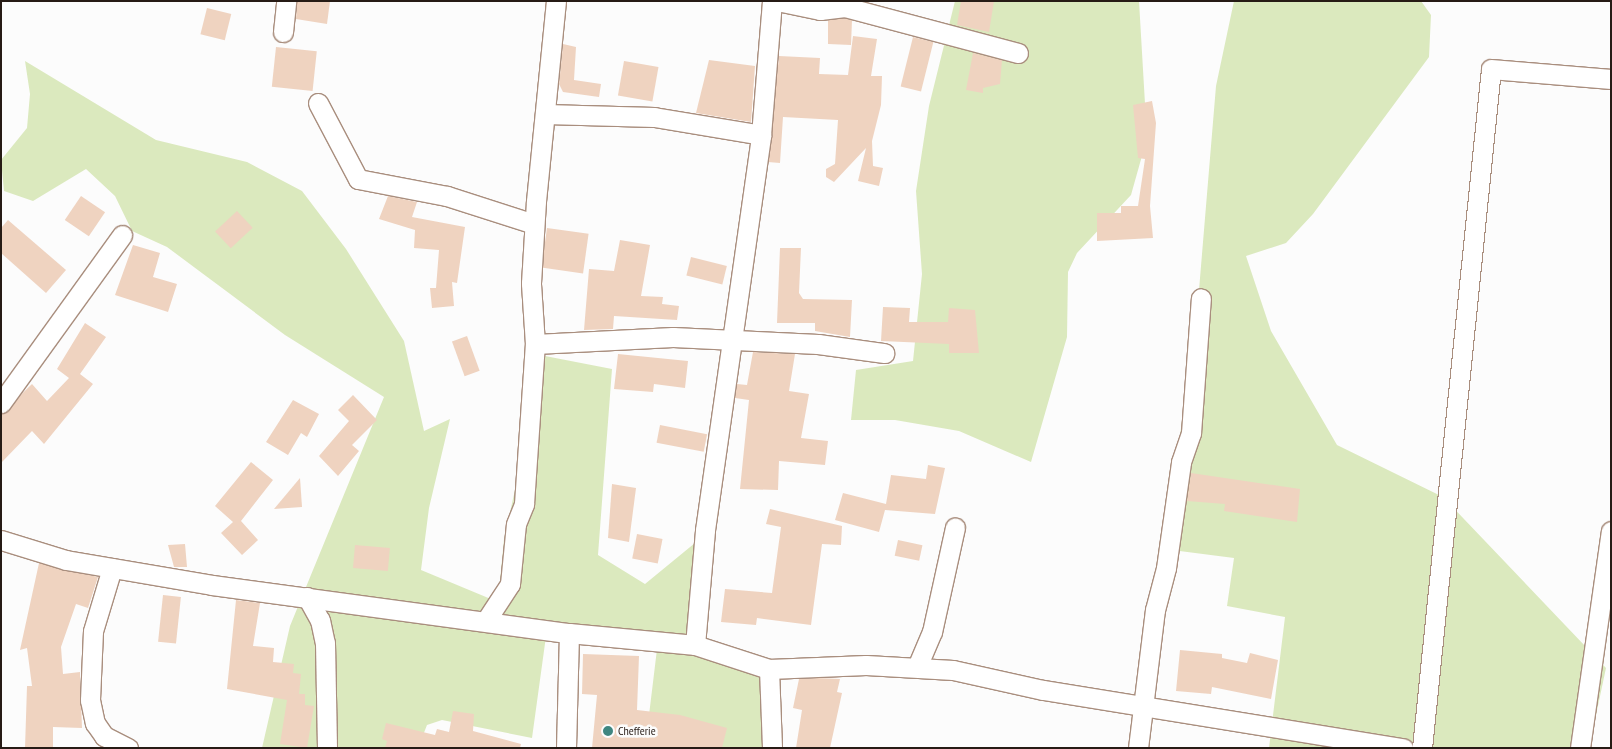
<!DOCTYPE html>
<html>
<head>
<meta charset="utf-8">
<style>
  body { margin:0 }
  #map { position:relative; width:1612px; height:749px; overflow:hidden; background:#fcfcfc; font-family:"PT Sans Narrow",sans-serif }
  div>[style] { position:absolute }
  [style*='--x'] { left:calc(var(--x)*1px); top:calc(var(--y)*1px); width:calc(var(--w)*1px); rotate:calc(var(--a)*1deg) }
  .green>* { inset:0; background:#dbe9be }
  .building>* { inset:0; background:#efd3c0; transform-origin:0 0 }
  .roads { filter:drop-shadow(1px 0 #a98e7e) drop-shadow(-1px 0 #a98e7e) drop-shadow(0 1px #a98e7e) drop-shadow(0 -1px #a98e7e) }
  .minor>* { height:19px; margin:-9.5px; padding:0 9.5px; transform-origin:9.5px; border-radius:9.5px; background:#fff }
  .dots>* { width:14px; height:14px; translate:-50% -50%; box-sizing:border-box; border:2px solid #fcfcfc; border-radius:50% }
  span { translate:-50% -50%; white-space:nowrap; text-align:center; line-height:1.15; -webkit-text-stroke:5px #fcfcfc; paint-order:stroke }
  .poi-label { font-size:12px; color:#261b15 }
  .left { translate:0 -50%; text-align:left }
  .frame { position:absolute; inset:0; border:2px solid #261b15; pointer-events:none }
</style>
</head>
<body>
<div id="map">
  <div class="green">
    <div style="clip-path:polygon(955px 1px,1139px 1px,1147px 138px,1131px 195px,1077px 253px,1068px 272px,1067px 337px,1031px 462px,959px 431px,895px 420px,851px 420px,856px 370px,913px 361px,922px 274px,916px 191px,929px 106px)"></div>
    <div style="clip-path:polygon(1234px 1px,1421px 1px,1431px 15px,1429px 57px,1313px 214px,1286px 243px,1246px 256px,1271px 331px,1337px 445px,1443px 497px,1606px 668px,1589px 748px,1269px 748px,1285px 617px,1227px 606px,1234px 558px,1164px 549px,1197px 314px,1216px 86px)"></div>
    <div style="clip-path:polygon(25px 61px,156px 140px,247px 162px,302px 191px,346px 249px,404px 341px,424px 431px,450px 419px,429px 508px,421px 570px,498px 602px,504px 539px,545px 356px,612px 369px,598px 555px,645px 584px,712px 529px,697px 644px,749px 660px,770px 682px,775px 748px,645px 748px,658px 641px,547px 629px,532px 738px,442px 720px,427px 725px,418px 748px,262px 748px,290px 626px,384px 397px,285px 335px,167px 247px,132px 231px,115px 196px,86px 169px,33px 201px,4px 191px,1px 160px,27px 128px,30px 94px)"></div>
  </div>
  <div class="building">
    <div style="clip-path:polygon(297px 1px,330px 1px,327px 24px,296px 19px)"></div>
    <div style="clip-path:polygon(961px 1px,994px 1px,989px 32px,957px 25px)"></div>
    <div style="left:207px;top:8px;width:25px;height:27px;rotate:14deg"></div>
    <div style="clip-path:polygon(844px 18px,852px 20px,851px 45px,828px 44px,828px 20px)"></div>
    <div style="clip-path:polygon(853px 36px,877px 39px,871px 76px,882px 76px,881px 105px,872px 141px,873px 166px,883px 168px,879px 186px,858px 181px,866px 148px,834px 182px,826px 177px,826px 169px,835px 164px,838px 120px,783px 117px,780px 163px,768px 162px,779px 56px,820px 58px,819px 74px,848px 75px)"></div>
    <div style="left:913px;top:37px;width:21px;height:51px;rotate:14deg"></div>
    <div style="clip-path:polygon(563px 44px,576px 47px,574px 80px,601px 84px,599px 97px,563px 92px,559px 84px)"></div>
    <div style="left:276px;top:47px;width:41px;height:40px;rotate:6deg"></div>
    <div style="clip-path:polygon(973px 53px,1002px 60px,1000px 84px,983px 88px,983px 93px,966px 90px)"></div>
    <div style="clip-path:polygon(709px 60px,755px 66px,751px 122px,696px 113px)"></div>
    <div style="left:624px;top:61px;width:35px;height:35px;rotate:10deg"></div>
    <div style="clip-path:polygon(1152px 101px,1156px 123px,1150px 206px,1153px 238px,1097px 241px,1097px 213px,1121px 213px,1121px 206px,1138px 206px,1145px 159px,1138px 158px,1133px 105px)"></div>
    <div style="left:81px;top:196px;width:29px;height:29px;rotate:34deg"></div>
    <div style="clip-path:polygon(388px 196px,417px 202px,412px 217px,465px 227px,457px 283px,452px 282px,454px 306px,432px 308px,430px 288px,436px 288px,439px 250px,414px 248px,415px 230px,379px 219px)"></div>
    <div style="left:237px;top:211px;width:23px;height:30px;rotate:47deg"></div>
    <div style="clip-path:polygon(8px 220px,66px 270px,46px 293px,1px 253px,1px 228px)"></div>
    <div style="left:547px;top:228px;width:42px;height:40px;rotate:8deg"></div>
    <div style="clip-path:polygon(620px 240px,650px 245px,641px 296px,663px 297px,662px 304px,679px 306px,677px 320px,614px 316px,613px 329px,584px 330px,589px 269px,614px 271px)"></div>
    <div style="clip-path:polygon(133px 245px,160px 253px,153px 277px,177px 284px,168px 312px,115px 295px)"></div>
    <div style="clip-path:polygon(780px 248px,801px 248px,799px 293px,803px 299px,852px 300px,850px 337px,815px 331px,815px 323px,777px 323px)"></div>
    <div style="left:691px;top:257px;width:37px;height:19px;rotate:14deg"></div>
    <div style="clip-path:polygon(883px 307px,910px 308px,909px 322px,948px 322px,949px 308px,975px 310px,979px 353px,949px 353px,949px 344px,881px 341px)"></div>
    <div style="clip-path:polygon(85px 323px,106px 337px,80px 374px,93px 384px,44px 444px,32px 431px,1px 463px,1px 414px,32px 384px,47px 401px,69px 378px,57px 369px)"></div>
    <div style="left:467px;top:336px;width:37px;height:16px;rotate:70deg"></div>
    <div style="clip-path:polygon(753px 352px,795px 354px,789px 391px,809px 394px,801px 438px,828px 441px,825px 465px,779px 461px,778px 490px,740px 489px,749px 400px,735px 398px,737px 384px,747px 385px)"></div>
    <div style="clip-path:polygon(618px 354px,688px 361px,685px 388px,654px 384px,653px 392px,614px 389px)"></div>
    <div style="clip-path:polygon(353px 395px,377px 420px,352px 445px,359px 451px,338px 476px,319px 456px,349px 421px,338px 410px)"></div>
    <div style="clip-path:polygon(293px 400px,319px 414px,307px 437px,301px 433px,288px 455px,266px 442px)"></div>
    <div style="left:660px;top:425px;width:48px;height:18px;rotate:11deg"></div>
    <div style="clip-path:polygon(251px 462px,273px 480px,241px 521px,258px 540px,242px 555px,221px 533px,233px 522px,215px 506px)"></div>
    <div style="clip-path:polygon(928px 465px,945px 468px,935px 514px,885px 510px,879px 532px,835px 520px,843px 493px,886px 504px,891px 475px,926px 479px)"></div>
    <div style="clip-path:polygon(1191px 473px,1300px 489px,1297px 522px,1224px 511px,1225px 504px,1187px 501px)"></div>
    <div style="clip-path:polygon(300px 478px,302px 507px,274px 509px)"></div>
    <div style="clip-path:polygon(612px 484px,636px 488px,629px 542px,608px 538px)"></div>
    <div style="clip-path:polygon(770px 509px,842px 526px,841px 545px,822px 544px,811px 625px,757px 618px,756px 625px,721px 622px,725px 589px,772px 593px,781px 527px,766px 524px)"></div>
    <div style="left:637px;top:534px;width:26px;height:25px;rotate:11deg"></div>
    <div style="left:898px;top:540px;width:25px;height:16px;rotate:12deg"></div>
    <div style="clip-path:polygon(185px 544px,187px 567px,174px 567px,168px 545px)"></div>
    <div style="left:355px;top:545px;width:35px;height:23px;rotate:5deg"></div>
    <div style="clip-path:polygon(39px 563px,98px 577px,88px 608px,76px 604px,61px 647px,63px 674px,80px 672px,82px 728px,53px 727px,53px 748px,25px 748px,27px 686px,32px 686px,27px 648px,20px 650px)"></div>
    <div style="left:163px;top:595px;width:18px;height:47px;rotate:6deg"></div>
    <div style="clip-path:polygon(236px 600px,260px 603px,253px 646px,274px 648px,273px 662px,294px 664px,293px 673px,301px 674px,299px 694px,305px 694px,305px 705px,314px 706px,307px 748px,280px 744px,287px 700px,227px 689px)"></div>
    <div style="clip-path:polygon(1180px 650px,1222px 654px,1222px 658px,1247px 663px,1250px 653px,1278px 660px,1271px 699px,1212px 687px,1211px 694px,1176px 691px)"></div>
    <div style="clip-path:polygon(583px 654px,639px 656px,637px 710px,680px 715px,727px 728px,722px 748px,592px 748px,597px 695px,582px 694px)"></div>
    <div style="clip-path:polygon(818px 678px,840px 679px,837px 692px,842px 693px,830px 748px,796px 748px,802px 710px,793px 708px,799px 679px)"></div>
    <div style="clip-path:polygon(453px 711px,474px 714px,473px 731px,521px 744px,520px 748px,385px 748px,387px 741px,382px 739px,386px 723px,435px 735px,437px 729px,449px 732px)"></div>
  </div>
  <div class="roads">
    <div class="minor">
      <div style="--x:777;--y:1;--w:44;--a:11.8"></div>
      <div style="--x:820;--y:10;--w:25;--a:-7"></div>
      <div style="--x:845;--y:7;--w:179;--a:14.9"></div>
      <div style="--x:283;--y:32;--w:31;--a:-84"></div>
      <div style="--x:318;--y:103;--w:86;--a:62.2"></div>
      <div style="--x:358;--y:179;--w:91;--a:10.8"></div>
      <div style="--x:447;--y:196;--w:91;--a:17.8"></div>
      <div style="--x:545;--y:114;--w:109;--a:1.6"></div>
      <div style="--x:654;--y:117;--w:109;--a:9.5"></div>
      <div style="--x:535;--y:344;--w:138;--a:-2.9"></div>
      <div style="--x:673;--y:337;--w:145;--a:2.8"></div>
      <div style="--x:818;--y:344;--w:67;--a:7.8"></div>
      <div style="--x:1;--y:403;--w:207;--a:-54.2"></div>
      <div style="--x:1;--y:540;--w:68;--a:17.1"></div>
      <div style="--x:66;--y:560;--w:148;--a:9.7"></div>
      <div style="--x:212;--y:585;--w:360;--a:7.7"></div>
      <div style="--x:569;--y:633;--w:127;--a:5.4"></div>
      <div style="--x:695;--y:645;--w:78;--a:18"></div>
      <div style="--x:769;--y:669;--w:97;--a:-2.4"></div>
      <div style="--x:866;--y:665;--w:87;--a:3.3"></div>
      <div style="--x:953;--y:670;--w:92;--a:12.5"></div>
      <div style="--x:1043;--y:690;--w:365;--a:9.2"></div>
      <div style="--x:112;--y:568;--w:66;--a:106.8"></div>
      <div style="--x:93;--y:631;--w:69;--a:92.5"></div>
      <div style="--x:90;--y:700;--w:24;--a:78"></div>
      <div style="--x:95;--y:723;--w:16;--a:55"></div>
      <div style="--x:104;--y:736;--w:27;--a:27"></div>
      <div style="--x:307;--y:597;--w:26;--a:61"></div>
      <div style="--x:320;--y:620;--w:24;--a:78"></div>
      <div style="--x:325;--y:643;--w:105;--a:88.9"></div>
      <div style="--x:487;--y:619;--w:42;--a:-56.7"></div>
      <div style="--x:510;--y:584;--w:60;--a:-84.3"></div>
      <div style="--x:516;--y:524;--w:22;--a:-68"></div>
      <div style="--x:524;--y:504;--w:160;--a:-86.1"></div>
      <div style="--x:535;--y:344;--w:61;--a:-93.8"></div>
      <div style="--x:531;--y:283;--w:82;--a:-86.5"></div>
      <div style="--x:536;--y:201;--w:201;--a:-84.3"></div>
      <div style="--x:695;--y:645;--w:115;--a:-85"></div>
      <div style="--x:705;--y:530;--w:399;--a:-81.9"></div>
      <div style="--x:761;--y:135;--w:134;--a:-85.3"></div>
      <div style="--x:917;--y:667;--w:38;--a:-67"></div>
      <div style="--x:932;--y:632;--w:107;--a:-77.6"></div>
      <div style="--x:769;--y:669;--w:79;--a:87.8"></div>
      <div style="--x:566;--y:748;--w:115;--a:-88.5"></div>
      <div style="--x:1138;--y:748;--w:139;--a:-83"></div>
      <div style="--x:1155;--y:610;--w:43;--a:-75.3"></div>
      <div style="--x:1166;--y:568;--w:107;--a:-81.9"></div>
      <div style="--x:1181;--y:462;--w:31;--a:-71"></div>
      <div style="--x:1191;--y:433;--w:135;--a:-85.8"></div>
      <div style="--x:1422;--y:748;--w:682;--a:-84.2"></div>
      <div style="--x:1491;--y:69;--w:120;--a:4.8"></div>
      <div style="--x:1580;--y:748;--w:219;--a:-81.9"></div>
    </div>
  </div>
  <div class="dots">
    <div style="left:608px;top:731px;background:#3f8680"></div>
  </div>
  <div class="poi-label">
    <span class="left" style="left:618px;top:731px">Chefferie</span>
  </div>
  <div class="frame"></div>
</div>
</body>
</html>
